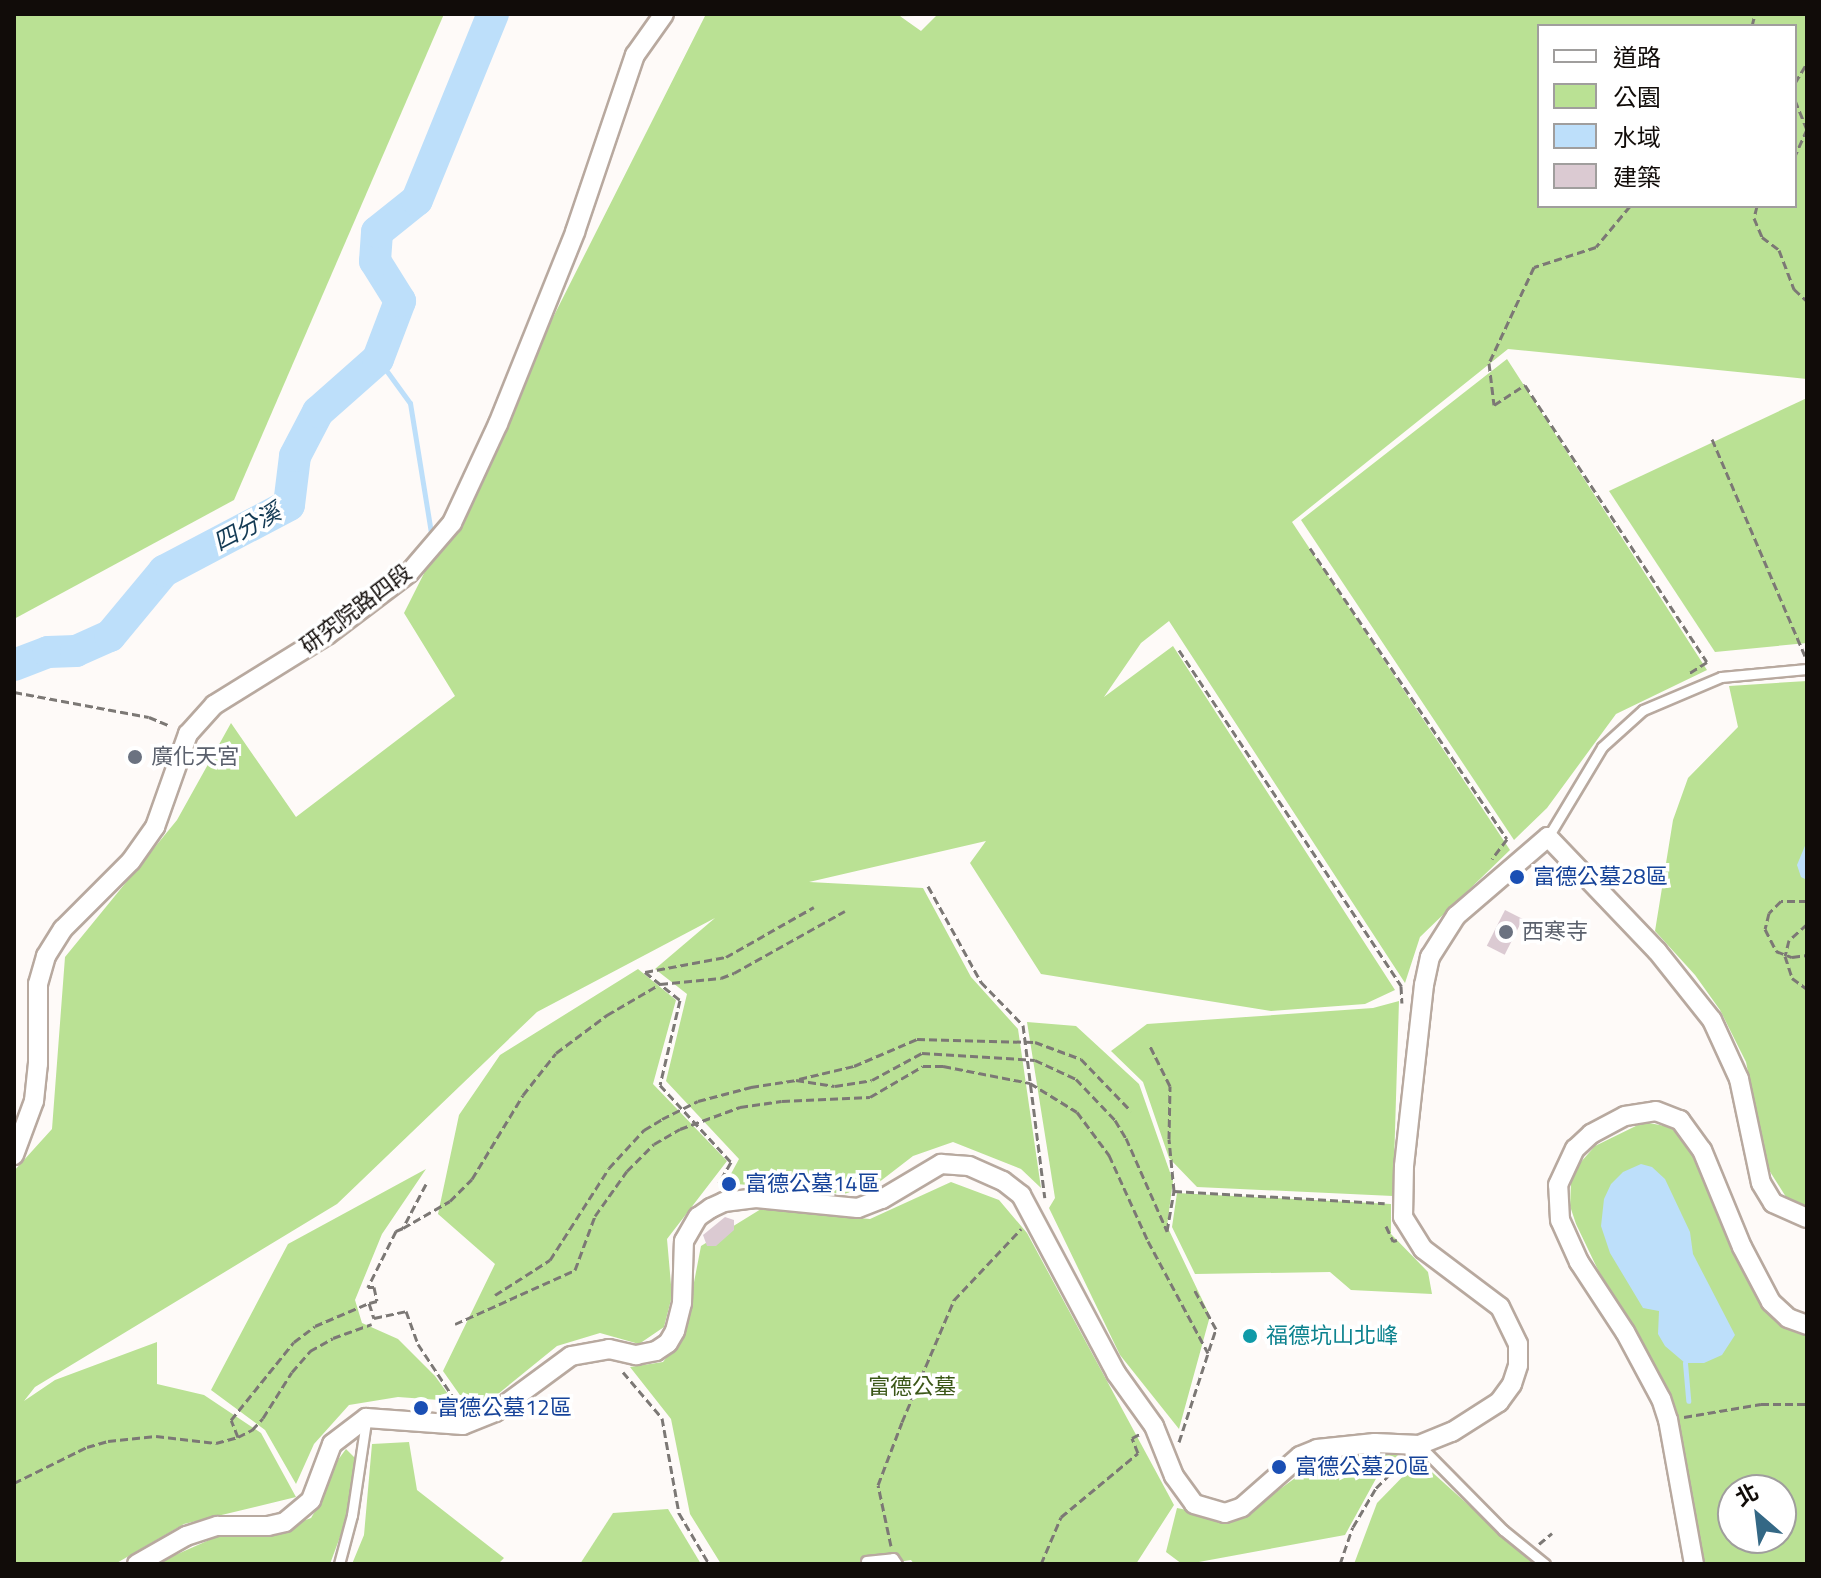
<!DOCTYPE html>
<html>
<head>
<meta charset="utf-8">
<style>
  body { margin:0 }
  #map { position:relative; width:1821px; height:1578px; overflow:hidden; background:#fefaf8; font-family:"Titillium Web","Noto Sans TC",sans-serif }
  div>[style] { position:absolute }
  [style*='--x'] { left:calc(var(--x)*1px); top:calc(var(--y)*1px); width:calc(var(--w)*1px); rotate:calc(var(--a)*1deg) }
  .green>* { inset:0; background:#bae194 }
  .water>* { inset:0; background:#bddffa }
  .stream>* { height:5px; margin:-2.5px; padding:0 2.5px; transform-origin:2.5px; border-radius:2.5px; background:#bddffa }
  .river>* { height:32px; margin:-16px; padding:0 16px; transform-origin:16px; border-radius:16px; background:#bddffa }
  .building>* { inset:0; background:#dbcad2; transform-origin:0 0 }
  .path>* { height:3px; margin-top:-1.5px; transform-origin:0; background:repeating-linear-gradient(90deg,#7c7875 0 8px,transparent 0 12px) }
  .roads { filter:drop-shadow(2px 0 #b8a99f) drop-shadow(-2px 0 #b8a99f) drop-shadow(0 2px #b8a99f) drop-shadow(0 -2px #b8a99f) }
  .lane>* { height:9px; margin:-4.5px; padding:0 4.5px; transform-origin:4.5px; border-radius:4.5px; background:#fff }
  .street>* { height:18px; margin:-9px; padding:0 9px; transform-origin:9px; border-radius:9px; background:#fff }
  .dots>* { width:22px; height:22px; translate:-50% -50%; box-sizing:border-box; border:4px solid #fff; border-radius:50% }
  span { translate:-50% -50%; white-space:nowrap; text-align:center; line-height:1.15; -webkit-text-stroke:7px #fff; paint-order:stroke }
  .street-label { font-size:22px; color:#110c09 }
  .worship-label { font-size:22px; color:#5b616d }
  .left { translate:0 -50%; text-align:left }
  .transit-label { font-size:22px; color:#164399 }
  .culture-label { font-size:22px; color:#0d838f }
  .park-label { font-size:22px; color:#3b5718 }
  .water-label { font-size:24px; color:#133a54; font-style:italic }
  .frame { position:absolute; inset:0; border:16px solid #110c09; pointer-events:none }
  .legend { position:absolute; left:1537px; top:24px; width:260px; height:184px; box-sizing:border-box; background:#fff; border:2px solid #a09e9d; margin:0; padding:10px 14px; list-style:none; font-size:24px; color:#110c09 }
  .legend li { display:flex; align-items:center; gap:16px; height:40px }
  .legend b { width:40px; border:2px solid #a09e9d }
  .north { position:absolute; left:1717px; top:1474px; width:80px; height:80px; box-sizing:border-box; background:#fff; border:2px solid #a09e9d; border-radius:50%; rotate:332deg; font-size:22px; font-weight:700; line-height:32px; text-align:center; color:#110c09 }
  .north::after { content:''; display:block; margin:auto; width:28px; height:36px; background:#346885; clip-path:polygon(50% 0,100% 100%,50% 72%,0 100%) }
</style>
</head>
<body>
<div id="map">
  <div class="green">
    <div style="clip-path:polygon(14px 14px,444px 14px,234px 500px,14px 619px)"></div>
    <div style="clip-path:polygon(evenodd,706px 14px,897px 14px,921px 31px,938px 14px,1807px 14px,1807px 379px,1508px 349px,1292px 522px,1510px 850px,1420px 937px,1405px 983px,1169px 621px,1141px 643px,1104px 697px,1173px 646px,1395px 990px,1365px 1004px,1271px 1011px,1041px 974px,970px 863px,986px 841px,809px 882px,923px 888px,971px 977px,1018px 1029px,1041px 1188px,1021px 1169px,953px 1142px,913px 1156px,878px 1183px,844px 1194px,726px 1183px,739px 1159px,666px 1081px,687px 994px,655px 969px,715px 918px,537px 1012px,337px 1204px,35px 1387px,24px 1401px,55px 1380px,157px 1342px,157px 1384px,204px 1395px,261px 1433px,296px 1497px,184px 1524px,115px 1564px,14px 1564px,14px 1171px,52px 1129px,65px 957px,177px 820px,231px 723px,296px 817px,455px 696px,404px 613px,706px 14px,1539px 26px,1795px 26px,1795px 206px,1539px 206px,1539px 26px)"></div>
    <div style="clip-path:polygon(1507px 359px,1707px 670px,1616px 714px,1547px 808px,1514px 840px,1301px 520px)"></div>
    <div style="clip-path:polygon(1807px 398px,1807px 643px,1715px 652px,1609px 491px)"></div>
    <div style="clip-path:polygon(1807px 681px,1807px 1206px,1786px 1197px,1767px 1167px,1746px 1062px,1720px 1010px,1695px 975px,1655px 931px,1673px 820px,1688px 778px,1738px 727px,1729px 686px)"></div>
    <div style="clip-path:polygon(638px 969px,676px 1000px,653px 1084px,727px 1161px,667px 1239px,672px 1296px,664px 1327px,639px 1344px,600px 1333px,557px 1346px,498px 1394px,469px 1408px,443px 1371px,495px 1264px,438px 1214px,459px 1115px,500px 1055px)"></div>
    <div style="clip-path:polygon(1399px 1001px,1393px 1196px,1197px 1187px,1169px 1158px,1143px 1082px,1111px 1051px,1147px 1024px,1373px 1008px)"></div>
    <div style="clip-path:polygon(1027px 1022px,1076px 1026px,1139px 1084px,1173px 1181px,1167px 1226px,1210px 1316px,1179px 1429px,1120px 1355px,1049px 1208px,1055px 1198px)"></div>
    <div style="clip-path:polygon(evenodd,1644px 1122px,1670px 1127px,1691px 1148px,1740px 1263px,1762px 1306px,1773px 1319px,1807px 1336px,1807px 1564px,1704px 1564px,1676px 1409px,1648px 1352px,1598px 1270px,1576px 1224px,1570px 1206px,1571px 1183px,1580px 1163px,1595px 1146px,1644px 1122px,1733px 1490px,1781px 1490px,1781px 1538px,1733px 1538px,1733px 1490px)"></div>
    <div style="clip-path:polygon(426px 1169px,382px 1234px,355px 1300px,362px 1323px,398px 1339px,435px 1376px,453px 1401px,398px 1397px,349px 1405px,314px 1444px,296px 1484px,265px 1430px,211px 1390px,288px 1244px)"></div>
    <div style="clip-path:polygon(951px 1182px,999px 1200px,1027px 1233px,1174px 1505px,1136px 1564px,914px 1564px,911px 1560px,884px 1564px,721px 1564px,690px 1514px,671px 1419px,630px 1367px,663px 1362px,684px 1334px,701px 1246px,761px 1209px,870px 1219px)"></div>
    <div style="clip-path:polygon(1177px 1193px,1391px 1204px,1391px 1234px,1428px 1272px,1432px 1294px,1351px 1290px,1330px 1272px,1195px 1274px,1172px 1227px)"></div>
    <div style="clip-path:polygon(409px 1442px,417px 1490px,504px 1558px,498px 1564px,352px 1564px,364px 1535px,372px 1444px)"></div>
    <div style="clip-path:polygon(346px 1449px,355px 1458px,347px 1518px,330px 1564px,155px 1564px,216px 1537px,262px 1536px,311px 1518px,323px 1498px,332px 1468px)"></div>
    <div style="clip-path:polygon(1401px 1452px,1378px 1475px,1345px 1535px,1188px 1564px,1182px 1564px,1166px 1552px,1177px 1508px,1226px 1518px,1247px 1513px,1320px 1460px)"></div>
    <div style="clip-path:polygon(1417px 1462px,1433px 1473px,1534px 1564px,1354px 1564px,1377px 1503px)"></div>
    <div style="clip-path:polygon(668px 1509px,701px 1564px,580px 1564px,613px 1513px)"></div>
  </div>
  <div class="water">
    <div style="clip-path:polygon(1807px 841px,1807px 880px,1801px 877px,1797px 865px)"></div>
    <div style="clip-path:polygon(1641px 1164px,1652px 1167px,1665px 1179px,1690px 1232px,1693px 1254px,1735px 1335px,1722px 1355px,1704px 1363px,1685px 1363px,1665px 1346px,1658px 1334px,1659px 1311px,1643px 1308px,1610px 1253px,1601px 1226px,1604px 1199px,1611px 1184px,1623px 1172px)"></div>
  </div>
  <div class="stream">
    <div style="--x:378;--y:359;--w:54;--a:54"></div>
    <div style="--x:410;--y:403;--w:132;--a:80.8"></div>
    <div style="--x:1685;--y:1363;--w:38;--a:85"></div>
  </div>
  <div class="river">
    <div style="--x:14;--y:665;--w:36;--a:-21"></div>
    <div style="--x:48;--y:652;--w:28;--a:-2"></div>
    <div style="--x:76;--y:651;--w:37;--a:-24"></div>
    <div style="--x:110;--y:636;--w:85;--a:-50.3"></div>
    <div style="--x:164;--y:571;--w:141;--a:-27.8"></div>
    <div style="--x:289;--y:505;--w:49;--a:-83"></div>
    <div style="--x:295;--y:456;--w:50;--a:-62.4"></div>
    <div style="--x:318;--y:412;--w:80;--a:-41.5"></div>
    <div style="--x:378;--y:359;--w:62;--a:-69.2"></div>
    <div style="--x:400;--y:301;--w:47;--a:-122"></div>
    <div style="--x:375;--y:261;--w:29;--a:-86"></div>
    <div style="--x:377;--y:232;--w:51;--a:-38.7"></div>
    <div style="--x:417;--y:200;--w:201;--a:-67.8"></div>
  </div>
  <div class="building">
    <div style="left:1505px;top:910px;width:20px;height:40px;rotate:27deg"></div>
    <div style="clip-path:polygon(725px 1217px,734px 1220px,734px 1230px,716px 1246px,707px 1246px,703px 1235px)"></div>
  </div>
  <div class="path">
    <div style="--x:1752;--y:26;--w:12;--a:-76"></div>
    <div style="--x:1795;--y:83;--w:23;--a:-59"></div>
    <div style="--x:1795;--y:100;--w:31;--a:68"></div>
    <div style="--x:1807;--y:129;--w:30;--a:114"></div>
    <div style="--x:1630;--y:206;--w:53;--a:129.7"></div>
    <div style="--x:1596;--y:247;--w:65;--a:162.1"></div>
    <div style="--x:1534;--y:267;--w:106;--a:115.1"></div>
    <div style="--x:1489;--y:363;--w:42;--a:83.2"></div>
    <div style="--x:1494;--y:405;--w:37;--a:-33"></div>
    <div style="--x:1525;--y:385;--w:331;--a:56.7"></div>
    <div style="--x:1707;--y:662;--w:22;--a:148"></div>
    <div style="--x:1757;--y:206;--w:12;--a:104"></div>
    <div style="--x:1754;--y:218;--w:21;--a:67"></div>
    <div style="--x:1762;--y:237;--w:21;--a:37"></div>
    <div style="--x:1779;--y:250;--w:42;--a:69"></div>
    <div style="--x:1794;--y:289;--w:18;--a:43"></div>
    <div style="--x:1712;--y:439;--w:236;--a:66.8"></div>
    <div style="--x:1310;--y:548;--w:351;--a:55.9"></div>
    <div style="--x:1507;--y:839;--w:25;--a:127"></div>
    <div style="--x:1179;--y:650;--w:403;--a:56.5"></div>
    <div style="--x:1401;--y:986;--w:17;--a:87"></div>
    <div style="--x:14;--y:692;--w:137;--a:10.5"></div>
    <div style="--x:149;--y:717;--w:23;--a:23"></div>
    <div style="--x:928;--y:886;--w:110;--a:61.1"></div>
    <div style="--x:981;--y:982;--w:60;--a:45.7"></div>
    <div style="--x:1023;--y:1025;--w:174;--a:82.8"></div>
    <div style="--x:1807;--y:901;--w:26;--a:180"></div>
    <div style="--x:1781;--y:901;--w:17;--a:135"></div>
    <div style="--x:1769;--y:913;--w:16;--a:104"></div>
    <div style="--x:1765;--y:929;--w:25;--a:63"></div>
    <div style="--x:1776;--y:951;--w:17;--a:21"></div>
    <div style="--x:1792;--y:957;--w:15;--a:-8"></div>
    <div style="--x:1807;--y:924;--w:24;--a:138"></div>
    <div style="--x:1789;--y:940;--w:16;--a:104"></div>
    <div style="--x:1785;--y:956;--w:23;--a:72"></div>
    <div style="--x:1792;--y:978;--w:19;--a:36"></div>
    <div style="--x:645;--y:972;--w:45;--a:38.7"></div>
    <div style="--x:680;--y:1000;--w:87;--a:103.2"></div>
    <div style="--x:660;--y:1085;--w:105;--a:47.3"></div>
    <div style="--x:731;--y:1162;--w:24;--a:120"></div>
    <div style="--x:645;--y:972;--w:82;--a:-10.5"></div>
    <div style="--x:726;--y:957;--w:101;--a:-29.6"></div>
    <div style="--x:799;--y:1079;--w:57;--a:-13.3"></div>
    <div style="--x:854;--y:1066;--w:69;--a:-23.2"></div>
    <div style="--x:917;--y:1039;--w:118;--a:1.5"></div>
    <div style="--x:1035;--y:1042;--w:49;--a:20.3"></div>
    <div style="--x:1081;--y:1059;--w:72;--a:46.1"></div>
    <div style="--x:426;--y:1184;--w:50;--a:117.6"></div>
    <div style="--x:403;--y:1228;--w:8;--a:157"></div>
    <div style="--x:396;--y:1231;--w:63;--a:116.6"></div>
    <div style="--x:368;--y:1287;--w:6;--a:0"></div>
    <div style="--x:374;--y:1287;--w:14;--a:78"></div>
    <div style="--x:377;--y:1301;--w:8;--a:166"></div>
    <div style="--x:369;--y:1303;--w:16;--a:72"></div>
    <div style="--x:374;--y:1318;--w:33;--a:-12"></div>
    <div style="--x:406;--y:1311;--w:35;--a:70"></div>
    <div style="--x:418;--y:1344;--w:74;--a:56.5"></div>
    <div style="--x:1174;--y:1191;--w:211;--a:3.3"></div>
    <div style="--x:1386;--y:1226;--w:17;--a:65"></div>
    <div style="--x:1393;--y:1241;--w:4;--a:-14"></div>
    <div style="--x:403;--y:1228;--w:54;--a:-29.9"></div>
    <div style="--x:450;--y:1201;--w:31;--a:-45"></div>
    <div style="--x:472;--y:1179;--w:98;--a:-58.7"></div>
    <div style="--x:523;--y:1095;--w:53;--a:-51.8"></div>
    <div style="--x:556;--y:1053;--w:64;--a:-36.7"></div>
    <div style="--x:607;--y:1015;--w:61;--a:-30.3"></div>
    <div style="--x:660;--y:984;--w:61;--a:-5.6"></div>
    <div style="--x:721;--y:978;--w:14;--a:-21"></div>
    <div style="--x:734;--y:973;--w:127;--a:-29.2"></div>
    <div style="--x:495;--y:1295;--w:65;--a:-32.5"></div>
    <div style="--x:550;--y:1260;--w:109;--a:-57.3"></div>
    <div style="--x:609;--y:1168;--w:52;--a:-47.4"></div>
    <div style="--x:644;--y:1130;--w:21;--a:-31"></div>
    <div style="--x:662;--y:1119;--w:40;--a:-26.6"></div>
    <div style="--x:698;--y:1101;--w:55;--a:-14.8"></div>
    <div style="--x:751;--y:1087;--w:46;--a:-8.8"></div>
    <div style="--x:796;--y:1080;--w:39;--a:9"></div>
    <div style="--x:835;--y:1086;--w:37;--a:-9"></div>
    <div style="--x:872;--y:1080;--w:57;--a:-28.4"></div>
    <div style="--x:922;--y:1053;--w:113;--a:3.5"></div>
    <div style="--x:1035;--y:1060;--w:45;--a:24.9"></div>
    <div style="--x:1076;--y:1079;--w:57;--a:46.4"></div>
    <div style="--x:1115;--y:1120;--w:21;--a:59"></div>
    <div style="--x:1126;--y:1138;--w:102;--a:66.2"></div>
    <div style="--x:1167;--y:1231;--w:41;--a:-80.1"></div>
    <div style="--x:1174;--y:1191;--w:52;--a:-95.5"></div>
    <div style="--x:1169;--y:1139;--w:53;--a:-88.9"></div>
    <div style="--x:1170;--y:1086;--w:47;--a:-116.6"></div>
    <div style="--x:455;--y:1324;--w:132;--a:-24.2"></div>
    <div style="--x:575;--y:1270;--w:58;--a:-69.7"></div>
    <div style="--x:595;--y:1216;--w:55;--a:-54.6"></div>
    <div style="--x:627;--y:1171;--w:38;--a:-45"></div>
    <div style="--x:654;--y:1144;--w:30;--a:-30"></div>
    <div style="--x:680;--y:1129;--w:64;--a:-20.1"></div>
    <div style="--x:740;--y:1107;--w:42;--a:-8.1"></div>
    <div style="--x:782;--y:1101;--w:88;--a:-2.6"></div>
    <div style="--x:870;--y:1097;--w:61;--a:-30.3"></div>
    <div style="--x:923;--y:1066;--w:20;--a:0"></div>
    <div style="--x:943;--y:1066;--w:89;--a:11.1"></div>
    <div style="--x:1030;--y:1083;--w:55;--a:31.7"></div>
    <div style="--x:1077;--y:1112;--w:54;--a:53.3"></div>
    <div style="--x:1109;--y:1155;--w:94;--a:65.6"></div>
    <div style="--x:1148;--y:1241;--w:127;--a:61.8"></div>
    <div style="--x:623;--y:1372;--w:60;--a:49.7"></div>
    <div style="--x:662;--y:1418;--w:97;--a:79.9"></div>
    <div style="--x:679;--y:1513;--w:59;--a:59.5"></div>
    <div style="--x:1684;--y:1417;--w:78;--a:-9.6"></div>
    <div style="--x:1761;--y:1404;--w:46;--a:0"></div>
    <div style="--x:238;--y:1437;--w:18;--a:-112"></div>
    <div style="--x:231;--y:1420;--w:100;--a:-51.1"></div>
    <div style="--x:294;--y:1342;--w:26;--a:-37"></div>
    <div style="--x:315;--y:1326;--w:59;--a:-23.1"></div>
    <div style="--x:1179;--y:1442;--w:119;--a:-71.9"></div>
    <div style="--x:1216;--y:1329;--w:46;--a:-118.8"></div>
    <div style="--x:14;--y:1483;--w:81;--a:-26.3"></div>
    <div style="--x:87;--y:1447;--w:22;--a:-16"></div>
    <div style="--x:108;--y:1441;--w:48;--a:-5.9"></div>
    <div style="--x:156;--y:1436;--w:60;--a:6.7"></div>
    <div style="--x:216;--y:1443;--w:23;--a:-15"></div>
    <div style="--x:238;--y:1437;--w:16;--a:-27"></div>
    <div style="--x:252;--y:1430;--w:16;--a:-47"></div>
    <div style="--x:263;--y:1418;--w:54;--a:-57.8"></div>
    <div style="--x:292;--y:1372;--w:28;--a:-49"></div>
    <div style="--x:310;--y:1351;--w:26;--a:-29"></div>
    <div style="--x:333;--y:1338;--w:41;--a:-19.7"></div>
    <div style="--x:1539;--y:1544;--w:17;--a:-40"></div>
    <div style="--x:891;--y:1546;--w:62;--a:-102"></div>
    <div style="--x:878;--y:1485;--w:67;--a:-69.1"></div>
    <div style="--x:902;--y:1422;--w:133;--a:-66.9"></div>
    <div style="--x:954;--y:1300;--w:98;--a:-46.7"></div>
    <div style="--x:1041;--y:1564;--w:51;--a:-66.9"></div>
    <div style="--x:1061;--y:1517;--w:100;--a:-39.7"></div>
    <div style="--x:1138;--y:1453;--w:16;--a:-112"></div>
    <div style="--x:1132;--y:1438;--w:9;--a:-27"></div>
    <div style="--x:1340;--y:1564;--w:39;--a:-71"></div>
    <div style="--x:1353;--y:1527;--w:45;--a:-59.5"></div>
    <div style="--x:1376;--y:1488;--w:35;--a:-45"></div>
  </div>
  <div class="roads">
    <div class="lane">
      <div style="--x:1548;--y:837;--w:105;--a:-59"></div>
      <div style="--x:1602;--y:747;--w:55;--a:-42.1"></div>
      <div style="--x:1643;--y:710;--w:85;--a:-22.9"></div>
      <div style="--x:1721;--y:677;--w:86;--a:-5.3"></div>
      <div style="--x:1419;--y:1445;--w:120;--a:45.3"></div>
      <div style="--x:1503;--y:1530;--w:54;--a:39"></div>
      <div style="--x:866;--y:1561;--w:27;--a:-6"></div>
      <div style="--x:893;--y:1558;--w:7;--a:56"></div>
      <div style="--x:339;--y:1564;--w:51;--a:-75.1"></div>
      <div style="--x:352;--y:1515;--w:95;--a:-81.5"></div>
    </div>
    <div class="street">
      <div style="--x:14;--y:1155;--w:58;--a:-69.7"></div>
      <div style="--x:34;--y:1101;--w:37;--a:-84"></div>
      <div style="--x:38;--y:1064;--w:80;--a:-90"></div>
      <div style="--x:38;--y:984;--w:29;--a:-74"></div>
      <div style="--x:46;--y:956;--w:32;--a:-58"></div>
      <div style="--x:63;--y:929;--w:96;--a:-45"></div>
      <div style="--x:131;--y:861;--w:42;--a:-54.8"></div>
      <div style="--x:155;--y:827;--w:99;--a:-70.5"></div>
      <div style="--x:188;--y:734;--w:39;--a:-48"></div>
      <div style="--x:214;--y:705;--w:133;--a:-31.8"></div>
      <div style="--x:327;--y:635;--w:103;--a:-37.1"></div>
      <div style="--x:409;--y:573;--w:66;--a:-49.3"></div>
      <div style="--x:452;--y:523;--w:109;--a:-65.1"></div>
      <div style="--x:498;--y:424;--w:207;--a:-68.1"></div>
      <div style="--x:575;--y:232;--w:187;--a:-71.3"></div>
      <div style="--x:635;--y:55;--w:50;--a:-54.7"></div>
      <div style="--x:137;--y:1564;--w:56;--a:-29.7"></div>
      <div style="--x:186;--y:1536;--w:33;--a:-18"></div>
      <div style="--x:217;--y:1526;--w:51;--a:0"></div>
      <div style="--x:268;--y:1526;--w:17;--a:-13"></div>
      <div style="--x:285;--y:1522;--w:34;--a:-40"></div>
      <div style="--x:311;--y:1500;--w:60;--a:-69.4"></div>
      <div style="--x:332;--y:1444;--w:43;--a:-37.4"></div>
      <div style="--x:366;--y:1418;--w:97;--a:4.1"></div>
      <div style="--x:463;--y:1425;--w:35;--a:-22"></div>
      <div style="--x:495;--y:1412;--w:94;--a:-36.4"></div>
      <div style="--x:571;--y:1356;--w:39;--a:-10"></div>
      <div style="--x:609;--y:1349;--w:28;--a:13"></div>
      <div style="--x:636;--y:1355;--w:20;--a:-11"></div>
      <div style="--x:656;--y:1351;--w:14;--a:-34"></div>
      <div style="--x:668;--y:1343;--w:14;--a:-60"></div>
      <div style="--x:675;--y:1331;--w:29;--a:-76"></div>
      <div style="--x:682;--y:1303;--w:62;--a:-88.2"></div>
      <div style="--x:684;--y:1241;--w:28;--a:-60"></div>
      <div style="--x:698;--y:1217;--w:16;--a:-35"></div>
      <div style="--x:711;--y:1208;--w:14;--a:-25"></div>
      <div style="--x:724;--y:1202;--w:32;--a:-7"></div>
      <div style="--x:756;--y:1198;--w:102;--a:5.6"></div>
      <div style="--x:858;--y:1208;--w:26;--a:-21"></div>
      <div style="--x:882;--y:1199;--w:69;--a:-30.7"></div>
      <div style="--x:941;--y:1164;--w:28;--a:4"></div>
      <div style="--x:969;--y:1166;--w:37;--a:24"></div>
      <div style="--x:1003;--y:1181;--w:23;--a:38"></div>
      <div style="--x:1021;--y:1195;--w:202;--a:61.9"></div>
      <div style="--x:1116;--y:1373;--w:65;--a:54.4"></div>
      <div style="--x:1154;--y:1426;--w:54;--a:68.2"></div>
      <div style="--x:1174;--y:1476;--w:34;--a:54"></div>
      <div style="--x:1194;--y:1504;--w:32;--a:16"></div>
      <div style="--x:1225;--y:1513;--w:18;--a:-19"></div>
      <div style="--x:1242;--y:1507;--w:77;--a:-41.3"></div>
      <div style="--x:1300;--y:1456;--w:18;--a:-22"></div>
      <div style="--x:1317;--y:1449;--w:58;--a:-5.9"></div>
      <div style="--x:1375;--y:1443;--w:44;--a:2.6"></div>
      <div style="--x:1419;--y:1445;--w:35;--a:-22"></div>
      <div style="--x:1452;--y:1432;--w:56;--a:-32.6"></div>
      <div style="--x:1499;--y:1402;--w:22;--a:-54"></div>
      <div style="--x:1512;--y:1384;--w:20;--a:-72"></div>
      <div style="--x:1518;--y:1365;--w:21;--a:-90"></div>
      <div style="--x:1518;--y:1344;--w:41;--a:-115.9"></div>
      <div style="--x:1500;--y:1307;--w:96;--a:-143"></div>
      <div style="--x:1423;--y:1249;--w:38;--a:-122"></div>
      <div style="--x:1403;--y:1217;--w:51;--a:-88.9"></div>
      <div style="--x:1404;--y:1166;--w:182;--a:-83.7"></div>
      <div style="--x:1424;--y:985;--w:29;--a:-78"></div>
      <div style="--x:1430;--y:957;--w:49;--a:-57.6"></div>
      <div style="--x:1456;--y:916;--w:121;--a:-40.7"></div>
      <div style="--x:1548;--y:837;--w:158;--a:46.3"></div>
      <div style="--x:1657;--y:951;--w:88;--a:51.4"></div>
      <div style="--x:1712;--y:1020;--w:65;--a:65.4"></div>
      <div style="--x:1739;--y:1079;--w:106;--a:78.1"></div>
      <div style="--x:1761;--y:1183;--w:23;--a:59"></div>
      <div style="--x:1773;--y:1203;--w:37;--a:24"></div>
      <div style="--x:1694;--y:1564;--w:146;--a:-100.2"></div>
      <div style="--x:1668;--y:1420;--w:22;--a:-108"></div>
      <div style="--x:1661;--y:1399;--w:76;--a:-118.2"></div>
      <div style="--x:1625;--y:1332;--w:84;--a:-123.3"></div>
      <div style="--x:1579;--y:1262;--w:46;--a:-114.3"></div>
      <div style="--x:1560;--y:1220;--w:35;--a:-93"></div>
      <div style="--x:1558;--y:1185;--w:40;--a:-65"></div>
      <div style="--x:1575;--y:1149;--w:22;--a:-43"></div>
      <div style="--x:1591;--y:1134;--w:38;--a:-28"></div>
      <div style="--x:1625;--y:1116;--w:31;--a:-9"></div>
      <div style="--x:1656;--y:1111;--w:26;--a:21"></div>
      <div style="--x:1680;--y:1120;--w:37;--a:54"></div>
      <div style="--x:1702;--y:1150;--w:105;--a:67.6"></div>
      <div style="--x:1742;--y:1247;--w:62;--a:62.2"></div>
      <div style="--x:1771;--y:1302;--w:23;--a:43"></div>
      <div style="--x:1788;--y:1318;--w:20;--a:20"></div>
    </div>
  </div>
  <div class="dots">
    <div style="left:135px;top:757px;background:#6b7280"></div>
    <div style="left:1517px;top:877px;background:#1a4fb4"></div>
    <div style="left:1506px;top:932px;background:#6b7280"></div>
    <div style="left:729px;top:1184px;background:#1a4fb4"></div>
    <div style="left:1250px;top:1336px;background:#0f9aa8"></div>
    <div style="left:421px;top:1408px;background:#1a4fb4"></div>
    <div style="left:1279px;top:1467px;background:#1a4fb4"></div>
  </div>
  <div class="street-label">
    <span style="left:356px;top:609px;rotate:-37deg">研究院路四段</span>
  </div>
  <div class="worship-label">
    <span class="left" style="left:151px;top:757px">廣化天宮</span>
    <span class="left" style="left:1522px;top:932px">西寒寺</span>
  </div>
  <div class="transit-label">
    <span class="left" style="left:1533px;top:877px">富德公墓28區</span>
    <span class="left" style="left:745px;top:1184px">富德公墓14區</span>
    <span class="left" style="left:437px;top:1408px">富德公墓12區</span>
    <span class="left" style="left:1295px;top:1467px">富德公墓20區</span>
  </div>
  <div class="culture-label">
    <span class="left" style="left:1266px;top:1336px">福德坑山北峰</span>
  </div>
  <div class="park-label">
    <span style="left:912px;top:1387px">富德公墓</span>
  </div>
  <div class="water-label">
    <span style="left:247px;top:527px;rotate:-28deg">四分溪</span>
  </div>
  <div class="frame"></div>
  <ul class="legend">
  <li><b style="height:10px;background:#fff"></b>道路</li>
  <li><b style="height:22px;background:#bae194"></b>公園</li>
  <li><b style="height:22px;background:#bddffa"></b>水域</li>
  <li><b style="height:22px;background:#dbcad2"></b>建築</li>
  </ul>
  <div class="north">北</div>
</div>
</body>
</html>
